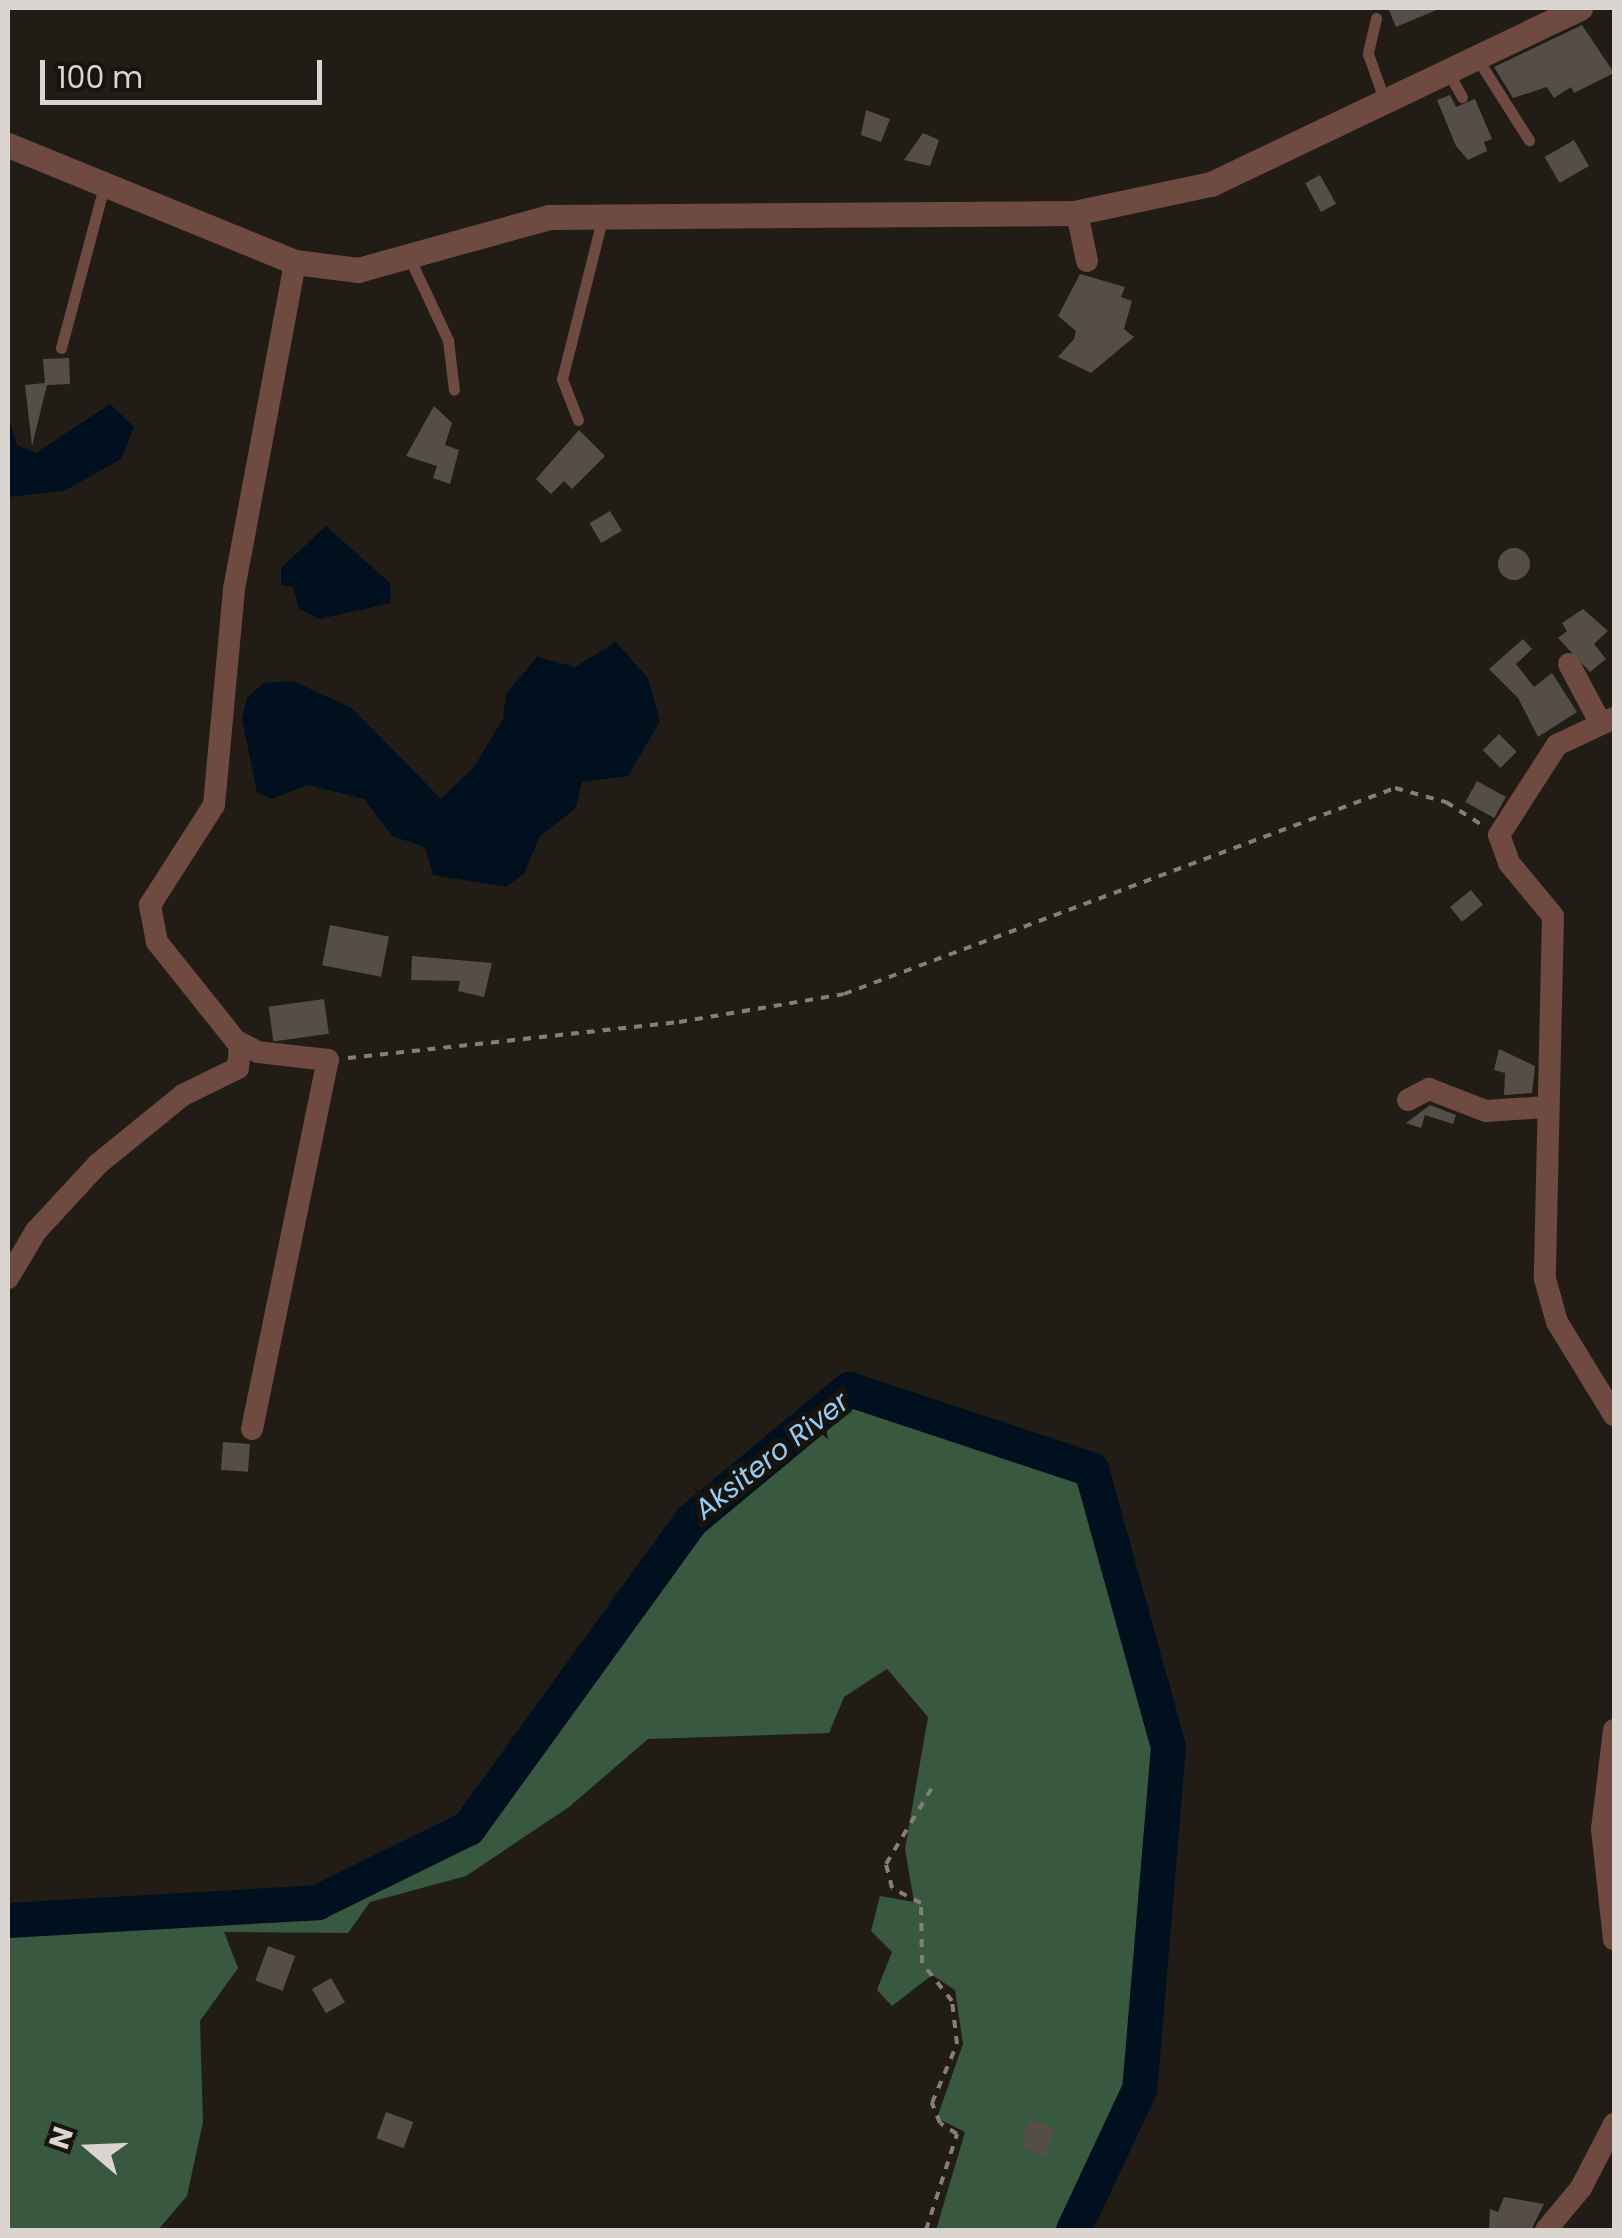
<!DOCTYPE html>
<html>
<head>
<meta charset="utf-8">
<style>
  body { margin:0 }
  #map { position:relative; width:1622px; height:2238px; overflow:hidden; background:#221c16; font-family:Poppins,sans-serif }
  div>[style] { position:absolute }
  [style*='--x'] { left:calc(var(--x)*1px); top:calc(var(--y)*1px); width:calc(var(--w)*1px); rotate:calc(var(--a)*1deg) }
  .forest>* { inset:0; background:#385840 }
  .water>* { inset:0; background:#00101e }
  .river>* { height:35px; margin:-17.5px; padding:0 17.5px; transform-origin:17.5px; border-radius:17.5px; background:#00101e }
  .building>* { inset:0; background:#554e47; transform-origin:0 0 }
  .round { border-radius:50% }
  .path>* { height:4px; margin-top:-2px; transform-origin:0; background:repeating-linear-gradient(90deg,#857f7a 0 8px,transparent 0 16px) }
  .service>* { height:11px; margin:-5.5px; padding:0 5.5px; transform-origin:5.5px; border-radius:5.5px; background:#6e4a41 }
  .minor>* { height:22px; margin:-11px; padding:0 11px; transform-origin:11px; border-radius:11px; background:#6e4a41 }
  .tertiary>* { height:25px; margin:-12.5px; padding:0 12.5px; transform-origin:12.5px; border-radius:12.5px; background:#6e4a41 }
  span { translate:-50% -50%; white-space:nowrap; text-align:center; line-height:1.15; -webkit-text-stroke:10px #19130d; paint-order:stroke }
  .water-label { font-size:28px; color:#92cdf7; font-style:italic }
  .frame { position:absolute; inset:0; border:10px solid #dad5d1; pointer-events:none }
  .north { position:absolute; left:40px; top:2098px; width:100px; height:100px; -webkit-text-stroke:8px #19130d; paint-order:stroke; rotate:289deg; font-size:28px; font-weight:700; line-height:40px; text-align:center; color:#dad5d1 }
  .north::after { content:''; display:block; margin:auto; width:35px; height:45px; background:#dad5d1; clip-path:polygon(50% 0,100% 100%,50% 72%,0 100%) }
  .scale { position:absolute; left:40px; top:60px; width:282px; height:45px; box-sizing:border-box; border:5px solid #dad5d1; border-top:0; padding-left:12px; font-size:30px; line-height:35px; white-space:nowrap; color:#dad5d1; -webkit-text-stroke:8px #19130d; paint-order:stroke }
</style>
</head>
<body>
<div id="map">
  <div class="forest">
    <div style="clip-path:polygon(849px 1389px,1091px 1469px,1168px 1746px,1139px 2089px,1073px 2230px,936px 2230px,965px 2132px,937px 2118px,963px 2044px,955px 1990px,932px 1975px,892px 2006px,877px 1990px,892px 1952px,871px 1931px,880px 1896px,914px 1902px,905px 1849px,928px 1717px,887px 1669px,844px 1697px,829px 1733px,648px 1739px,569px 1807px,466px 1876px,370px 1902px,348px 1933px,224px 1932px,238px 1968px,200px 2021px,203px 2122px,187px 2196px,158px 2230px,8px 2230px,8px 1920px,317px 1902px,468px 1828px,691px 1520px)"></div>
  </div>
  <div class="water">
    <div style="clip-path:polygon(110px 404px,134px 427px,121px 459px,64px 491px,8px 497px,8px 416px,17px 445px,36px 453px)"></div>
    <div style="clip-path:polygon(326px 526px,390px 583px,391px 603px,320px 619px,299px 609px,293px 587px,281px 585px,281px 568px)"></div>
    <div style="clip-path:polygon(616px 642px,648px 678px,660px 721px,628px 776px,582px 782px,576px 808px,540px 836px,524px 873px,506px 887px,433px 875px,425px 847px,392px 836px,364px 799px,308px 785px,271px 799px,257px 792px,242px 719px,247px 698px,264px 683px,293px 681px,352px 708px,441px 799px,474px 767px,503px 719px,506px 694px,537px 657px,575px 667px)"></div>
  </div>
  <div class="river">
    <div style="--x:8;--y:1920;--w:310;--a:-3.3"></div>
    <div style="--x:317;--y:1902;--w:168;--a:-26.1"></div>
    <div style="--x:468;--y:1828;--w:380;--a:-54.1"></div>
    <div style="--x:691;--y:1520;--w:205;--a:-39.7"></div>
    <div style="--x:849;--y:1389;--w:255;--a:18.3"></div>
    <div style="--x:1091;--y:1469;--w:288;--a:74.5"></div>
    <div style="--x:1168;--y:1746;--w:344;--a:94.8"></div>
    <div style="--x:1139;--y:2089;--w:156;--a:115.1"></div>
  </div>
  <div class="building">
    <div style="clip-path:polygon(1388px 8px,1441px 8px,1396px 27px)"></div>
    <div style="clip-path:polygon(1582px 25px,1614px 73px,1574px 93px,1571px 87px,1554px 98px,1547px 87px,1513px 98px,1494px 67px)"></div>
    <div style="clip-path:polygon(1450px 95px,1456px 107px,1475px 99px,1492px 139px,1484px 142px,1487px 151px,1468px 160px,1456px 146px,1437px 100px)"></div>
    <div style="clip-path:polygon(866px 110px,890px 119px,881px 142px,861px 135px)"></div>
    <div style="clip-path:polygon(923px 133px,939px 140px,930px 166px,904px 160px)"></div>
    <div style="left:1574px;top:140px;width:30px;height:34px;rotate:60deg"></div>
    <div style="left:1320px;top:175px;width:33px;height:17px;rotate:61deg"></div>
    <div style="clip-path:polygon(1080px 274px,1125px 287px,1121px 297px,1132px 301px,1124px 329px,1134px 337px,1091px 373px,1058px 357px,1074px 339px,1076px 331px,1058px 316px)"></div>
    <div style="clip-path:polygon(69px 358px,70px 384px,47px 385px,32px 446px,25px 385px,45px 383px,43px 359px)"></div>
    <div style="clip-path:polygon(434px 406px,452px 423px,445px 445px,459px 450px,450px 484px,433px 478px,437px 466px,406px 456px)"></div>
    <div style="clip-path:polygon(579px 430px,605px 456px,572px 489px,564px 481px,551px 494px,536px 479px)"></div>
    <div style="left:610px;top:511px;width:23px;height:24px;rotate:59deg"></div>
    <div class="round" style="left:1498px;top:548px;width:32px;height:32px"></div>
    <div style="clip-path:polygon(1583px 609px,1608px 631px,1594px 644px,1606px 659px,1590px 672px,1558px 638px,1567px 631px,1562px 623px)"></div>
    <div style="clip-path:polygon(1523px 639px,1532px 649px,1516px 664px,1534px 687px,1552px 673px,1577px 712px,1538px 737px,1518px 698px,1489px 669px)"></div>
    <div style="left:1499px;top:734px;width:25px;height:23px;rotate:45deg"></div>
    <div style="left:1477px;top:781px;width:33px;height:24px;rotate:29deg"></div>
    <div style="left:1471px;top:890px;width:19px;height:27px;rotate:51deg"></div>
    <div style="left:330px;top:925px;width:60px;height:41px;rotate:11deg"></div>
    <div style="clip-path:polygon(412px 956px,492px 963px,484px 997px,458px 991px,460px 981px,411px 980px)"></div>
    <div style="left:324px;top:999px;width:35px;height:56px;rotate:82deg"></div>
    <div style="clip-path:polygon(1499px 1049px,1535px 1066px,1532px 1093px,1504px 1095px,1505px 1073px,1494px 1070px)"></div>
    <div style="clip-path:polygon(1430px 1105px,1456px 1115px,1453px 1124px,1425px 1115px,1421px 1128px,1406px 1123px)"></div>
    <div style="left:223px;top:1442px;width:27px;height:28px;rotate:4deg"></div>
    <div style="left:268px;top:1946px;width:29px;height:37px;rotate:20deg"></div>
    <div style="left:331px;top:1978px;width:28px;height:22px;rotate:60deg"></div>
    <div style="left:386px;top:2112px;width:29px;height:28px;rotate:20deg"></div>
    <div style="left:1030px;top:2120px;width:27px;height:29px;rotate:20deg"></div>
    <div style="clip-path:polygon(1504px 2197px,1544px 2204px,1531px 2230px,1489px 2230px,1490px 2209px,1498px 2212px)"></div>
  </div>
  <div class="path">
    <div style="--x:348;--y:1058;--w:333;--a:-6.2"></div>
    <div style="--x:679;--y:1022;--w:167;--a:-9.6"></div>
    <div style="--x:844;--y:994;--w:588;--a:-20.5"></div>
    <div style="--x:1395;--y:788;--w:53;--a:15.4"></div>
    <div style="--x:1446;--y:802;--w:43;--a:32.6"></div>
    <div style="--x:926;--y:2230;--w:101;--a:-72.1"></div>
    <div style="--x:957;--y:2134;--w:20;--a:-147"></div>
    <div style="--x:940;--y:2123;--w:22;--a:-112"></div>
    <div style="--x:932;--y:2103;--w:64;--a:-67"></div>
    <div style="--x:957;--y:2044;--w:43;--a:-96.6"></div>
    <div style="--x:952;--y:2001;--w:48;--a:-128.3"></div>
    <div style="--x:922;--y:1963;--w:60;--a:-91"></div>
    <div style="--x:921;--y:1903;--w:33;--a:-153"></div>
    <div style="--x:892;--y:1888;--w:25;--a:-104"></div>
    <div style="--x:886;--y:1864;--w:91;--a:-58.9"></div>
  </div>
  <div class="service">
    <div style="--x:1376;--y:18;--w:37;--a:103"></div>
    <div style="--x:1368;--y:54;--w:48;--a:70.4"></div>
    <div style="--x:1475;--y:55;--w:101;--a:57.6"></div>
    <div style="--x:1447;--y:70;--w:31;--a:61"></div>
    <div style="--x:408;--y:255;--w:94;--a:64.8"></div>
    <div style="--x:448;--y:340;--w:50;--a:83.2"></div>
    <div style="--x:61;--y:348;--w:171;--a:-75.1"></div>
    <div style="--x:578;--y:420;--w:44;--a:-111.3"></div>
    <div style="--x:562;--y:379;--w:168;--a:-75.9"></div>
  </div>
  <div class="minor">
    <div style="--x:1077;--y:213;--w:49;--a:78.2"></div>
    <div style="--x:1569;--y:664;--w:68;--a:61.9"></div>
    <div style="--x:1614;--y:718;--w:63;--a:154.7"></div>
    <div style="--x:1557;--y:745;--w:107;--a:122.8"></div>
    <div style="--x:1499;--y:835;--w:30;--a:70"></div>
    <div style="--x:1509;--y:863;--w:69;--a:50.3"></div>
    <div style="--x:1553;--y:916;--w:363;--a:91.3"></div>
    <div style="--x:1545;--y:1279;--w:45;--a:74.4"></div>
    <div style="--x:1557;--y:1322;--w:109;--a:58.5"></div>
    <div style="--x:1408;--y:1100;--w:24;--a:-28"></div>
    <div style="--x:1429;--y:1089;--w:61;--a:21.1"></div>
    <div style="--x:1486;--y:1111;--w:59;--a:-3.9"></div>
    <div style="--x:8;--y:1278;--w:55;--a:-59.2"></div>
    <div style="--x:36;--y:1231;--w:91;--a:-47.2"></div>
    <div style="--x:98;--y:1164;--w:109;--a:-39.1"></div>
    <div style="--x:183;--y:1095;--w:61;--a:-26.1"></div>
    <div style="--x:238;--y:1068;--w:25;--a:-85"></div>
    <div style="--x:252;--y:1429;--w:377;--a:-78.4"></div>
    <div style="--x:328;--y:1060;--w:70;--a:-173.5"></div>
    <div style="--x:258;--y:1052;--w:25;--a:-153"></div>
    <div style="--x:236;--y:1041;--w:127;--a:-128.6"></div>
    <div style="--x:157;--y:942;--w:38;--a:-101"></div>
    <div style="--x:150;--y:905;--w:119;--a:-57.4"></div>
    <div style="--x:214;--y:805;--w:217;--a:-84.7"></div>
    <div style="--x:234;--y:589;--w:333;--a:-79.4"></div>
    <div style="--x:1614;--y:1730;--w:100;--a:96.9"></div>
    <div style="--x:1602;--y:1829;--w:111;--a:83.8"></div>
    <div style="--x:1546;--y:2230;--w:55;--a:-50.2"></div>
    <div style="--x:1581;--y:2188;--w:72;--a:-62.7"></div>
  </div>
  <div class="tertiary">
    <div style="--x:8;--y:145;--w:310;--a:22.2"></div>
    <div style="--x:295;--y:262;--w:64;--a:7.2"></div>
    <div style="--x:358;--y:270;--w:198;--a:-15.5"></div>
    <div style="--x:549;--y:217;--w:525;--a:-0.44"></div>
    <div style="--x:1074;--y:213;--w:140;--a:-12"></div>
    <div style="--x:1211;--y:184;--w:409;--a:-25.5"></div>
  </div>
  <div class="water-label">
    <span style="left:772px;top:1456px;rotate:-38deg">Aksitero River</span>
  </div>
  <div class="frame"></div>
  <div class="north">N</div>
  <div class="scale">100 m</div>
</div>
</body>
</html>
